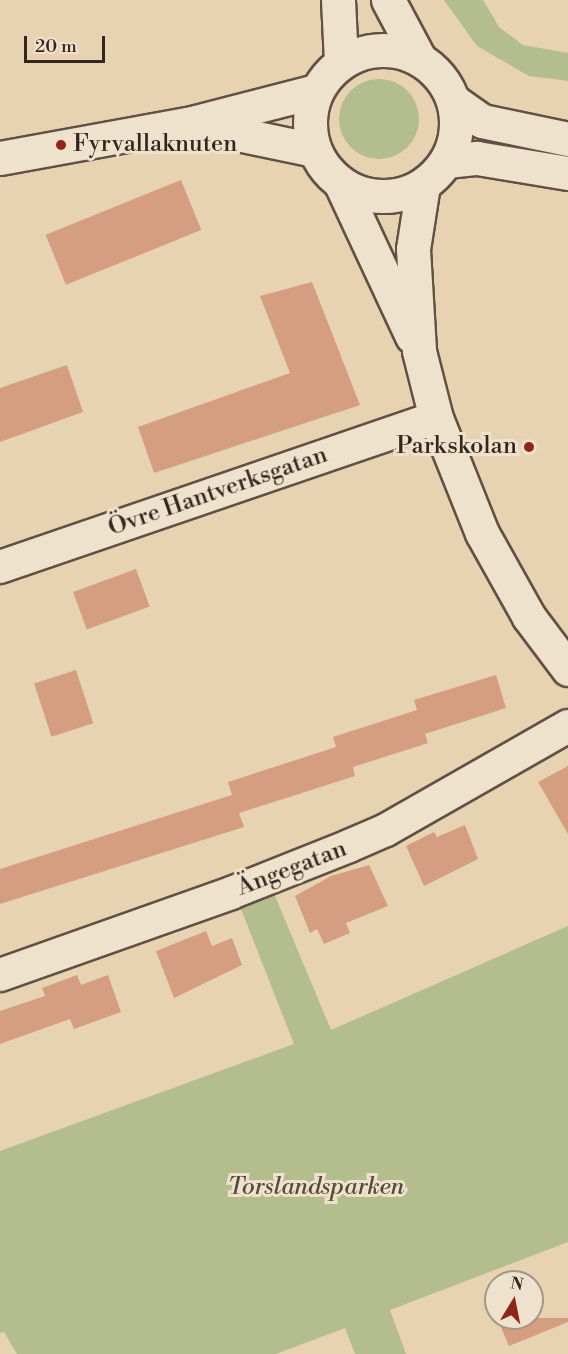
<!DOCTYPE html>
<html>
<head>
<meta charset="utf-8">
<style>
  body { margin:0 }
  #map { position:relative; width:568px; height:1354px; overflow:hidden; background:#e7d3b1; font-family:"Libre Bodoni",serif }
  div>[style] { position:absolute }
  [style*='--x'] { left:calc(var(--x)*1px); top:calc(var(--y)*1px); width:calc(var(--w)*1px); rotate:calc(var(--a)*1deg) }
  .green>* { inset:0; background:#b3bd8d }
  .round { border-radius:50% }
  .building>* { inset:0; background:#d59e80; transform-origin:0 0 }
  .roads { filter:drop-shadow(2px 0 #615144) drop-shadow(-2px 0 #615144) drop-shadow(0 2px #615144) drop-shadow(0 -2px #615144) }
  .minor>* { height:32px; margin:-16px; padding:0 16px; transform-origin:16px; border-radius:16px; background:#efe2cc }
  .tertiary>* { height:33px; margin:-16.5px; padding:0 16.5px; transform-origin:16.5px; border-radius:16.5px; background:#efe2cc }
  .secondary>* { height:33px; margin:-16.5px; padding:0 16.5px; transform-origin:16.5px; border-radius:16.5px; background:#efe2cc }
  .secondary>.ring { margin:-16.5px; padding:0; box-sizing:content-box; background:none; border:33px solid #efe2cc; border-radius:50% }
  .dots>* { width:16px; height:16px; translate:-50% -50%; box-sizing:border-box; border:3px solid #efe2cc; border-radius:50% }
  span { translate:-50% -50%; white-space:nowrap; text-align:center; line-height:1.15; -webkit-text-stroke:6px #efe2cc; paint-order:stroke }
  .poi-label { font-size:24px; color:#34261f }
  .left { translate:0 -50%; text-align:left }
  .right { translate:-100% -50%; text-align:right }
  .street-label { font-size:24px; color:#34261f }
  .park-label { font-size:24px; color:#544c3a; font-style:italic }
  .north { position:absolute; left:484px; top:1270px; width:60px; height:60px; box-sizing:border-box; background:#efe2cc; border:2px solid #a49787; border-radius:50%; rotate:10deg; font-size:16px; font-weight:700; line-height:24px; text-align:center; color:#34261f }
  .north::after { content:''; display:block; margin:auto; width:21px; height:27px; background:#8f2418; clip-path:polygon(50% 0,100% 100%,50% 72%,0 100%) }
  .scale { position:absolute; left:24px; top:36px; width:81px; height:27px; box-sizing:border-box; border:3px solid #34261f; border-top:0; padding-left:8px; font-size:18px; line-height:21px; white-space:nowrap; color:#34261f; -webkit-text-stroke:4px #efe2cc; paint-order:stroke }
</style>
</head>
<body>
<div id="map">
  <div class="green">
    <div style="clip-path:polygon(444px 0,483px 0,499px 27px,523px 45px,568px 53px,568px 81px,529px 76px,477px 46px)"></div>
    <div class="round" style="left:339px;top:79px;width:80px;height:80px"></div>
    <div style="clip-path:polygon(273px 891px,331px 1030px,568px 926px,568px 1242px,390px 1310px,406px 1354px,355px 1354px,345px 1328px,276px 1354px,17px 1354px,4px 1332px,0 1333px,0 1151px,294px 1044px,239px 904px)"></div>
  </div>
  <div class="building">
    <div style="left:181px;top:180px;width:54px;height:146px;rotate:68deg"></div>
    <div style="clip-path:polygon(312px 282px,360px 405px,154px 473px,138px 427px,290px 373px,260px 296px)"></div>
    <div style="clip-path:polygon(67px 365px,83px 412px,0 442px,0 388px)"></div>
    <div style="left:136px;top:569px;width:40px;height:67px;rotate:70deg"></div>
    <div style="left:76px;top:670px;width:56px;height:44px;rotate:72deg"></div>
    <div style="clip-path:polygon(496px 675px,506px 708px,425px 734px,428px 743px,353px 767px,355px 776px,239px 813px,244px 827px,0 904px,0 869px,232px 795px,228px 782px,336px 747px,333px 737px,417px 710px,414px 700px)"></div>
    <div style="clip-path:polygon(568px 766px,568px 834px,538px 782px)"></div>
    <div style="clip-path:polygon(465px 825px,478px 859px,424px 886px,406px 846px,434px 832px,437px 837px)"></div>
    <div style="clip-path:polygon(369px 865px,388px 906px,346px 923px,350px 933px,324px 944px,317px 929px,310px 933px,295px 896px,331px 876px)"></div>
    <div style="clip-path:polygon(206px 931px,212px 946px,232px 938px,242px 965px,174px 998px,156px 951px)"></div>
    <div style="clip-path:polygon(77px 975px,81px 985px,108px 975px,121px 1012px,74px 1029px,70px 1019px,0 1044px,0 1011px,45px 996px,42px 988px)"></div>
    <div style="clip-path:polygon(497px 1318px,568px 1318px,568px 1322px,509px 1346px)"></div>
  </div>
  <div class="roads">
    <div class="minor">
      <div style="--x:0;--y:567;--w:461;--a:-18.9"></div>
      <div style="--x:0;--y:975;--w:245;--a:-19.5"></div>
      <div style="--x:231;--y:893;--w:127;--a:-21.7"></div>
      <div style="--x:349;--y:846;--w:40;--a:-23.4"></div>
      <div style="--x:386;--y:830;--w:210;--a:-29.7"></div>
    </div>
    <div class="tertiary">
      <div style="--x:338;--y:0;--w:61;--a:87.2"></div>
      <div style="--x:388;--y:0;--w:66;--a:61.9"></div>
      <div style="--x:341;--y:184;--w:168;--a:65"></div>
      <div style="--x:423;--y:185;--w:65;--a:98.9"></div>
      <div style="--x:413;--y:249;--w:102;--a:86.6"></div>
      <div style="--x:419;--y:351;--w:69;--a:75.8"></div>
      <div style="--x:436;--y:418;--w:124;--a:68.2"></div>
      <div style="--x:482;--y:533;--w:96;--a:60.8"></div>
      <div style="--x:529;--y:617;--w:65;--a:53.1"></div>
    </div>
    <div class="secondary">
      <div class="ring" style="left:310px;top:50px;width:113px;height:113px"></div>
      <div style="--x:455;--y:102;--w:33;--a:35"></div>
      <div style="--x:482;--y:121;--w:88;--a:11.8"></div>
      <div style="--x:204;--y:127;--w:112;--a:11.8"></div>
      <div style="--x:0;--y:158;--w:191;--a:-10.3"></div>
      <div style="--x:188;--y:124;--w:132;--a:-14.5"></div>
      <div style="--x:447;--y:161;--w:30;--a:-6"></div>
      <div style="--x:477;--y:158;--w:92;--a:9.4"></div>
    </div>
  </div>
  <div class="dots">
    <div style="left:61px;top:145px;background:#8f2418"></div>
    <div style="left:529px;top:447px;background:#8f2418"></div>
  </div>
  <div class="poi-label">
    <span class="left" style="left:73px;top:145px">Fyrvallaknuten</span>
    <span class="right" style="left:517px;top:447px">Parkskolan</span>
  </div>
  <div class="street-label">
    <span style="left:218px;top:492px;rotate:-19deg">Övre Hantverksgatan</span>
    <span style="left:292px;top:869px;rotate:-21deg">Ängegatan</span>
  </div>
  <div class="park-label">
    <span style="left:316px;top:1188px">Torslandsparken</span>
  </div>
  <div class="north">N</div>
  <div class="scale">20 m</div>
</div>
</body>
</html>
